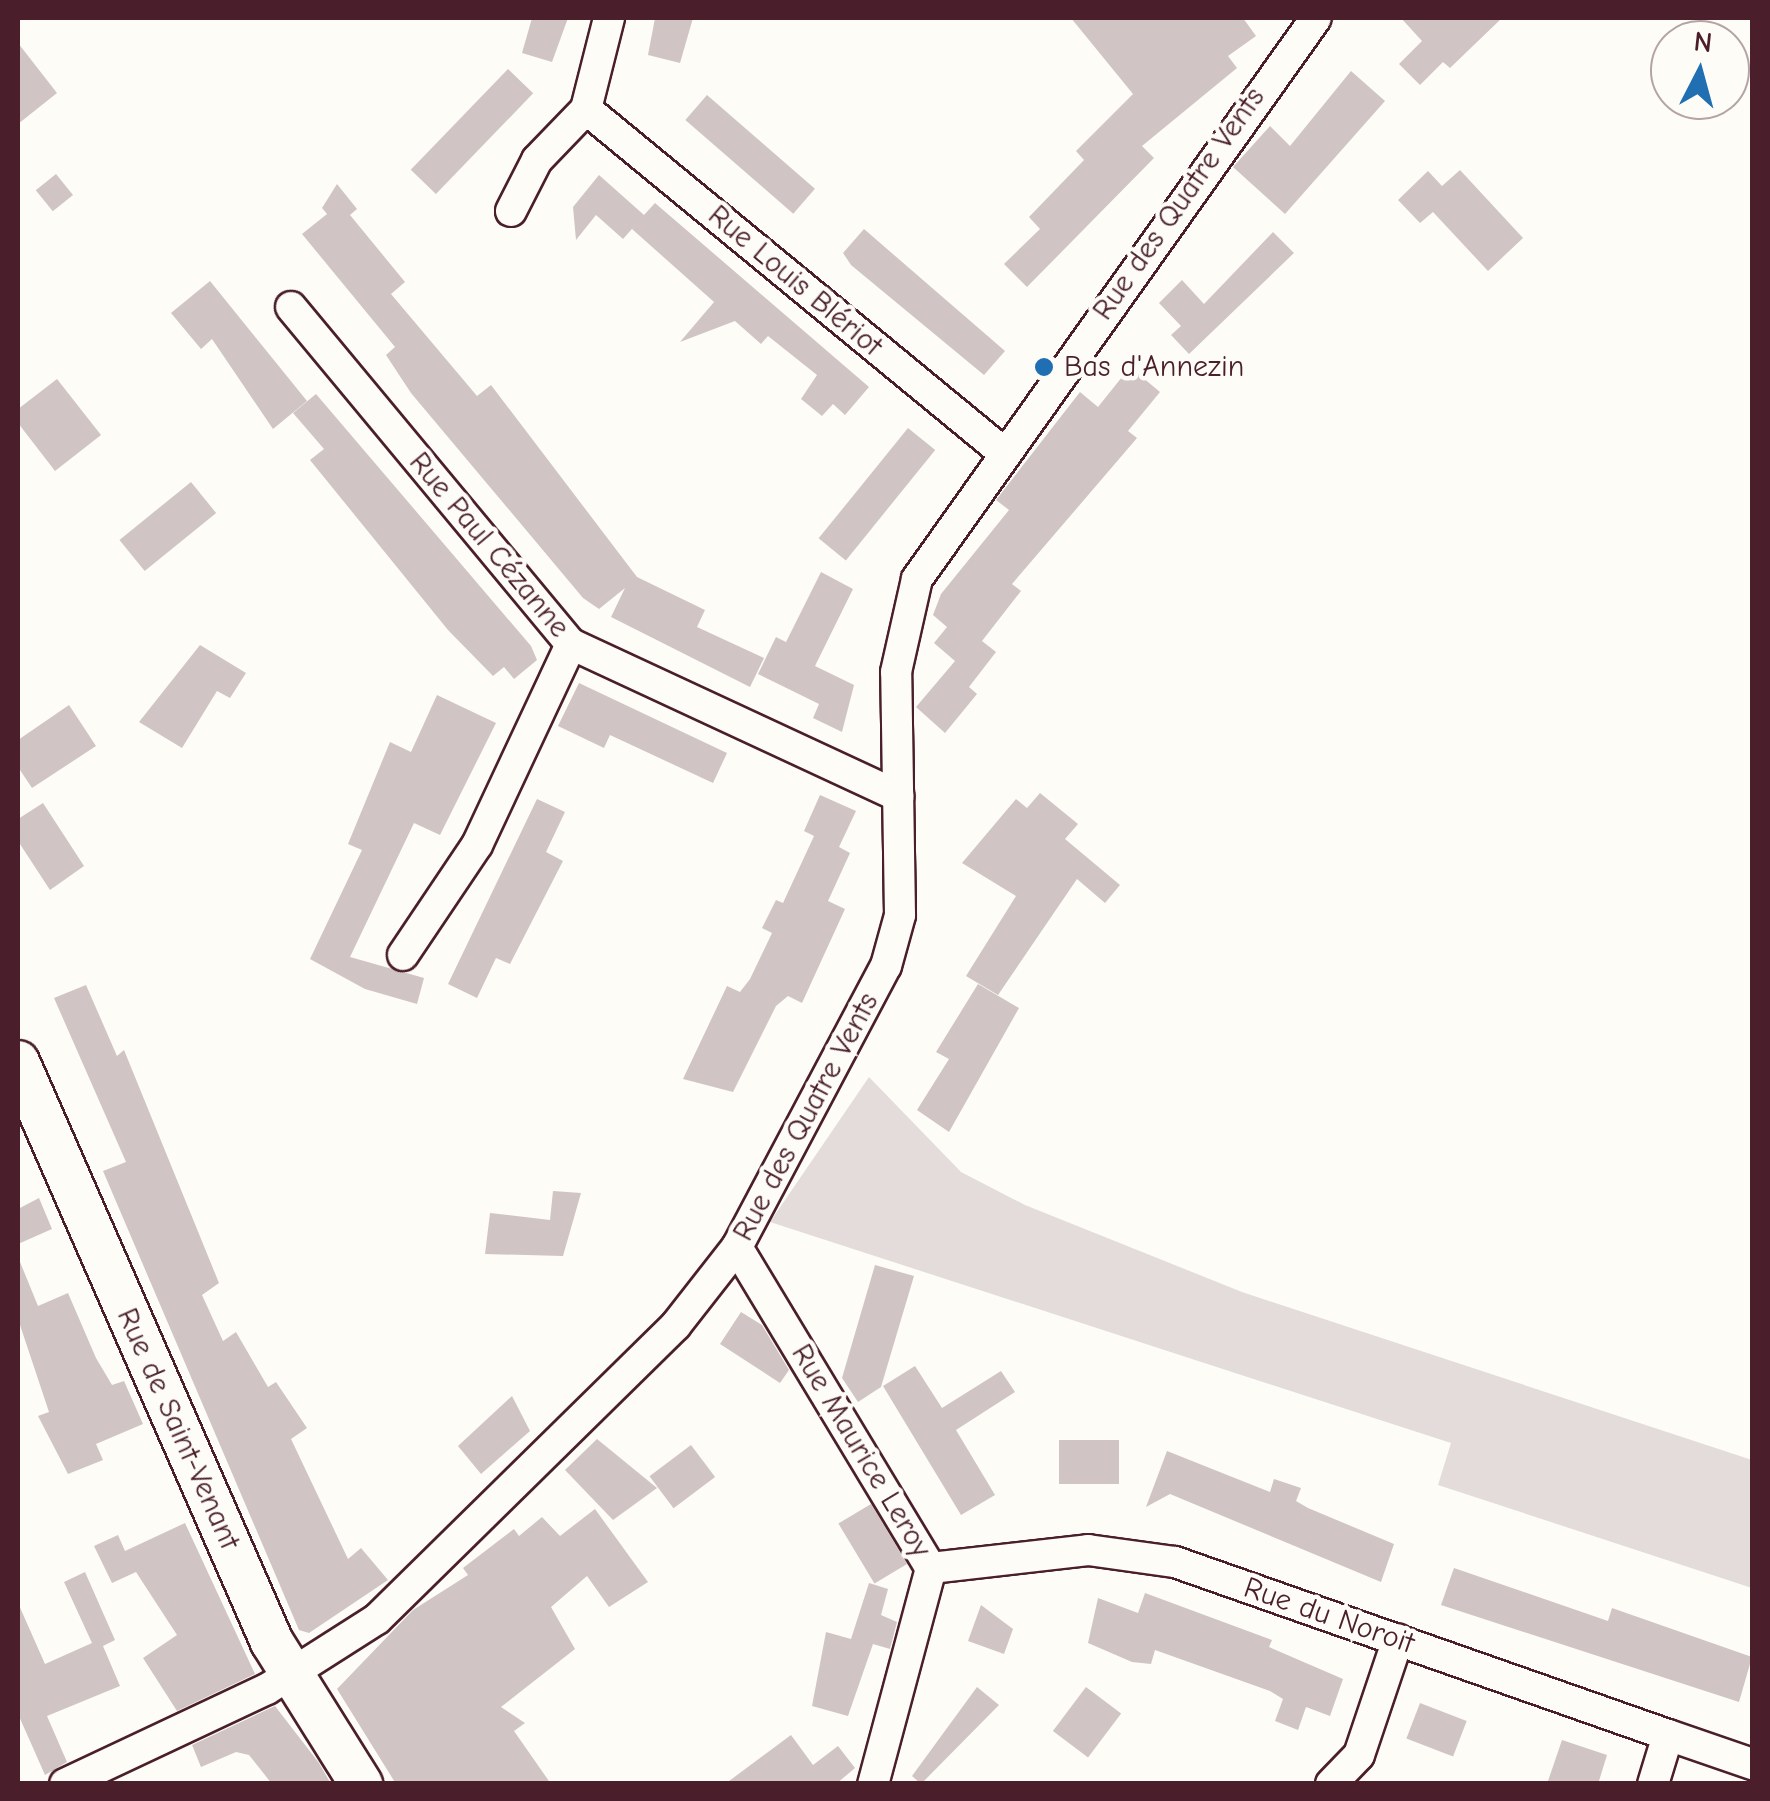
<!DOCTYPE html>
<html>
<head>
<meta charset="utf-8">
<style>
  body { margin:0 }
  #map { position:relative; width:1770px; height:1801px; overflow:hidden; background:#fdfcf7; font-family:"Comic Neue",sans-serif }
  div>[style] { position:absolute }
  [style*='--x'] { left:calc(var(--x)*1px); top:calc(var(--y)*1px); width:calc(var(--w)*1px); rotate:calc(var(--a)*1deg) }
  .green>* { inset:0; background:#e3dcda }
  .building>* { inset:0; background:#d0c5c4; transform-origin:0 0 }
  .roads { filter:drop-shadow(2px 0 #4a1f2b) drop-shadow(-2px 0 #4a1f2b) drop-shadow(0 2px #4a1f2b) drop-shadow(0 -2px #4a1f2b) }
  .street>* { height:30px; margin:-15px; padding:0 15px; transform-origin:15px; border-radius:15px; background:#fdfcf7 }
  .secondary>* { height:42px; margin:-21px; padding:0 21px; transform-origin:21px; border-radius:21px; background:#fdfcf7 }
  .dots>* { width:28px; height:28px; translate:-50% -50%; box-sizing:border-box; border:5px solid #fdfcf7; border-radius:50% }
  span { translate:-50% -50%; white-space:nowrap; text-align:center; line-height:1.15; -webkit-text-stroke:9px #fdfcf7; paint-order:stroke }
  .street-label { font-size:30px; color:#4a1f2b }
  .poi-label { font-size:30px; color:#4a1f2b }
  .left { translate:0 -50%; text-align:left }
  .frame { position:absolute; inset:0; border:20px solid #4a1f2b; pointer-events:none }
  .north { position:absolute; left:1650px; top:20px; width:100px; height:100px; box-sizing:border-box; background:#fdfcf7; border:2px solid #b5a4a5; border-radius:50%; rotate:6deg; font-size:28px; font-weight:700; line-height:40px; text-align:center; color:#4a1f2b }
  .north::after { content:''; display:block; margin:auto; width:35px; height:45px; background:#1f6fb2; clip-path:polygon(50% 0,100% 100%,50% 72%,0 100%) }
</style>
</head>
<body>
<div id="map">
  <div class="green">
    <div style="clip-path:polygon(869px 1077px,961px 1172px,1025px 1205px,1242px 1292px,1752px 1460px,1752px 1588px,1438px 1485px,1451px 1443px,770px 1222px)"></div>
  </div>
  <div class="building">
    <div style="clip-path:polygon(532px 18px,568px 18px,552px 62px,522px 53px)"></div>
    <div style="clip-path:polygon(655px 18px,693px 18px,680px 63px,648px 55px)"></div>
    <div style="clip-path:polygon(1071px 18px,1243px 18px,1256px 36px,1228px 56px,1237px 68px,1142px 146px,1154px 158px,1027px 287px,1004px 264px,1040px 229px,1029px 217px,1084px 160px,1076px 151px,1133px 94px)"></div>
    <div style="clip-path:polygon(1401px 18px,1502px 18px,1450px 68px,1443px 62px,1420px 85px,1399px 64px,1422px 41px)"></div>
    <div style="clip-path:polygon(18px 43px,57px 93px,18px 124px)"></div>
    <div style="left:508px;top:69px;width:35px;height:140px;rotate:44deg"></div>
    <div style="clip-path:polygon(1351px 71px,1385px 101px,1285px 214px,1233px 167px,1270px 126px,1290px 146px)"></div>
    <div style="left:707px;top:95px;width:143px;height:33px;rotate:41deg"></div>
    <div style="clip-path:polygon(1460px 170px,1523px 238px,1488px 271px,1433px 212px,1420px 223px,1398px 200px,1428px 171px,1442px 186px)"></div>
    <div style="left:56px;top:174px;width:27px;height:26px;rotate:51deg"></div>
    <div style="clip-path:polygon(599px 175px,644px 215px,655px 203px,869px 387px,845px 415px,833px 404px,822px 416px,801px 399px,817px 375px,768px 336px,761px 344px,735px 321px,680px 342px,714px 302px,632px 229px,639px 221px,623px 239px,596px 215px,576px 240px,573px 207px)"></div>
    <div style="clip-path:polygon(337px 184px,357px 209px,350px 215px,405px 282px,391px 294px,477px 396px,491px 385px,637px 577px,705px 610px,697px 627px,764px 658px,750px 687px,611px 617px,625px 588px,599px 609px,583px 598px,411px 393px,386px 355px,395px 347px,302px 234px,327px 214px,322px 208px)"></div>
    <div style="clip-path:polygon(864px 229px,1005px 351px,984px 375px,851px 265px,843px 253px)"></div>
    <div style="clip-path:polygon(1273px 232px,1294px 253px,1189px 354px,1171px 335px,1181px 326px,1159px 303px,1182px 280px,1204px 304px)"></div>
    <div style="clip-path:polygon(210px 281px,307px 401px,273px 429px,212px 339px,201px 349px,171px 313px)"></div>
    <div style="clip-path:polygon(1130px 367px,1160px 392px,1128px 431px,1137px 438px,1012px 584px,1021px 591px,982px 641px,996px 652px,969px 687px,977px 694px,945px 733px,916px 707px,955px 661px,934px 643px,947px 627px,933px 615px,941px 594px,1009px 510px,996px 500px,1080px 392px,1098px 407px)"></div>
    <div style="clip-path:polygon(57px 379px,101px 435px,55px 471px,18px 423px,18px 409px)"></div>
    <div style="clip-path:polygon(316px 394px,531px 646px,537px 660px,514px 679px,504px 667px,493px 676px,448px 630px,310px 460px,324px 449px,293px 413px)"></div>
    <div style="left:908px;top:428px;width:35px;height:142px;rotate:39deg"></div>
    <div style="left:191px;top:482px;width:40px;height:92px;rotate:51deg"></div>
    <div style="clip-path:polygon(821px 572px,853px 589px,815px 666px,854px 685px,842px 732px,813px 718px,819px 704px,758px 674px,776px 637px,786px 642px)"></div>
    <div style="clip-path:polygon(200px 645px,246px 673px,230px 698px,217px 691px,182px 748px,139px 722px)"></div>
    <div style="clip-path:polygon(579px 683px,727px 753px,713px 783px,610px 735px,604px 748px,558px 726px)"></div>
    <div style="clip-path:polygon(437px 695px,496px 723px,440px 835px,414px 823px,350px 957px,424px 978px,417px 1004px,365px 989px,310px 959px,362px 850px,348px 844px,390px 742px,411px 752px)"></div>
    <div style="clip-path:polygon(69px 705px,96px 746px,32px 788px,18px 767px,18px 740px)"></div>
    <div style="clip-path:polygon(1040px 793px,1078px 824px,1065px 839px,1120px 885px,1105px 903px,1077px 879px,998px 995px,966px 976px,1016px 896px,962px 863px,1016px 799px,1027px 808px)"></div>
    <div style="clip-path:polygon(820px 795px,856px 811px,839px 847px,850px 853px,828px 901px,845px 909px,802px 1003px,788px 996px,776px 1006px,733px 1092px,683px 1079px,727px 986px,740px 992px,750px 979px,772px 933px,762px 928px,776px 900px,783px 903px,814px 836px,804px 831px)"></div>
    <div style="clip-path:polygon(537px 799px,565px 812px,546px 852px,563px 861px,510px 964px,496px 958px,477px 998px,448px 984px)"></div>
    <div style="clip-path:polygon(43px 803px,84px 866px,50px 890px,18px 841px,18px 819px)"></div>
    <div style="clip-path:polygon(978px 984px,1019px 1008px,949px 1132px,917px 1110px,949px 1059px,936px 1052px)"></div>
    <div style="clip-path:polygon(86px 985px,117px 1056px,124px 1050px,219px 1283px,202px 1295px,223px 1341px,236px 1332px,268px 1387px,276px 1382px,307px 1428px,291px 1439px,348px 1559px,361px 1548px,388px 1580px,309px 1633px,299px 1630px,103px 1171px,126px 1162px,54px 998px)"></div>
    <div style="clip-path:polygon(553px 1191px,581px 1193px,563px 1256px,485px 1254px,490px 1213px,550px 1220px)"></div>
    <div style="clip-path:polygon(39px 1198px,52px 1229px,18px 1244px,18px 1209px)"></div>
    <div style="clip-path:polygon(18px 1257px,38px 1306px,68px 1293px,96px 1358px,112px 1385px,124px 1381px,143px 1424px,96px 1444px,103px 1460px,68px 1474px,38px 1416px,49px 1412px,18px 1319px)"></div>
    <div style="clip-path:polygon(875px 1265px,914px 1276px,881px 1387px,858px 1402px,842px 1378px)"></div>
    <div style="clip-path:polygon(741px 1312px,762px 1325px,789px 1370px,780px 1383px,720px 1344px)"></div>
    <div style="clip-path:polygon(915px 1366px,942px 1408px,1001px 1371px,1015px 1392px,956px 1430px,995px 1495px,961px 1515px,883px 1386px)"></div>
    <div style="clip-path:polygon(512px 1396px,530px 1431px,481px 1474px,458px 1446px)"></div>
    <div style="clip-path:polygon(597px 1439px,657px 1488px,613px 1520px,565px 1470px)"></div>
    <div style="left:1119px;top:1440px;width:44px;height:60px;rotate:90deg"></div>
    <div style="left:691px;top:1445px;width:40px;height:52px;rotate:53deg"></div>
    <div style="clip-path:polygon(1167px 1451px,1270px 1492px,1274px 1479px,1301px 1488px,1296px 1501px,1308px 1508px,1394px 1544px,1381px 1582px,1170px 1494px,1146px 1507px)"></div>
    <div style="left:871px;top:1504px;width:70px;height:38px;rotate:59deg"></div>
    <div style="clip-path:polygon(595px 1509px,648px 1582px,609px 1607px,587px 1576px,551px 1607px,575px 1649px,501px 1707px,525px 1723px,514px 1731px,551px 1784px,396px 1784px,337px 1689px,413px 1610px,468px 1575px,463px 1568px,514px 1529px,519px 1536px,542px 1517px,560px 1536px)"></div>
    <div style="clip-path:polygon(185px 1523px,255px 1674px,177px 1711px,143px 1658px,177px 1635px,136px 1572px,112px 1583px,94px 1546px,118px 1535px,125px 1551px)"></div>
    <div style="clip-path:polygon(1454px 1568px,1608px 1621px,1612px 1608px,1752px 1657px,1739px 1702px,1441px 1605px)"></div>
    <div style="clip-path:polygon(85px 1572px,115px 1640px,103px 1646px,120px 1686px,47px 1716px,67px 1762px,45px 1775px,18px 1714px,18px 1603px,45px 1664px,92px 1643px,64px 1582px)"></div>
    <div style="clip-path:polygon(869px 1583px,888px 1589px,881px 1615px,897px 1622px,890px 1649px,873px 1644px,848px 1716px,812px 1706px,826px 1632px,851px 1639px)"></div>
    <div style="clip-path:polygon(1145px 1593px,1272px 1640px,1269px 1647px,1343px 1679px,1330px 1716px,1306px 1707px,1298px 1730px,1275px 1721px,1283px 1699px,1270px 1691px,1155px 1650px,1151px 1664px,1132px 1662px,1088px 1643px,1098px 1598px,1138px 1613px)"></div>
    <div style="clip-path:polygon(981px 1605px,1013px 1629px,1004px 1654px,968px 1641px)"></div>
    <div style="clip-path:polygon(977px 1687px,999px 1705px,921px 1784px,912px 1776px)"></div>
    <div style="left:1086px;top:1687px;width:44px;height:55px;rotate:37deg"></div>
    <div style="left:1420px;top:1703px;width:50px;height:38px;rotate:21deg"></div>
    <div style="clip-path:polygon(275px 1706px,319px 1763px,331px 1784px,272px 1784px,249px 1755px,236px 1752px,201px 1767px,192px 1745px)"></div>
    <div style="clip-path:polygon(791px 1735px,813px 1765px,838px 1746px,855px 1768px,836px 1784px,725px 1784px)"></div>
    <div style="clip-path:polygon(1562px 1740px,1607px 1755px,1598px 1784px,1547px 1784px)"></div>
  </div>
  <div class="roads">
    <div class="street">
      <div style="--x:586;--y:109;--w:541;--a:39.45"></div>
      <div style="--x:511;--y:211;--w:57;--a:-63"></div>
      <div style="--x:537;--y:160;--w:71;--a:-46.1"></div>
      <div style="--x:586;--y:109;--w:94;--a:-75.8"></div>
      <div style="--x:291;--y:307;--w:438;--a:50.3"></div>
      <div style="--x:571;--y:644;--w:361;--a:24.9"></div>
      <div style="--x:403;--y:955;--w:133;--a:-56.1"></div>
      <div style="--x:477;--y:845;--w:222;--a:-64.9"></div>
      <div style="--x:737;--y:1247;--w:375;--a:58.9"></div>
      <div style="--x:931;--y:1568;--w:224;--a:105"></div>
      <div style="--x:931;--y:1568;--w:158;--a:-6.5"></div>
      <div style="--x:1088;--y:1550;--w:88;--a:7.9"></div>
      <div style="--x:1175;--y:1562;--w:522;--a:19.34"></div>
      <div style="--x:1668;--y:1735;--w:51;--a:107"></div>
      <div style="--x:1668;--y:1735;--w:89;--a:19"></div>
      <div style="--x:65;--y:1784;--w:223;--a:-25.2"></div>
      <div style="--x:267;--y:1689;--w:130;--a:-32.5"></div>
      <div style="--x:377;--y:1619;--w:419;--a:-44.5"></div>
      <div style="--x:676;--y:1325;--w:99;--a:-52"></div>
      <div style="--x:737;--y:1247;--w:318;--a:-62.1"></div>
      <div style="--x:886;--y:966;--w:53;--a:-74.6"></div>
      <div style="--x:900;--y:915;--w:243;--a:-90.9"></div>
      <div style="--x:896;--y:672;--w:95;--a:-77.3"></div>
      <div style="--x:917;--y:579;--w:688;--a:-54.58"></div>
      <div style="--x:1331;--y:1784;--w:40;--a:-46"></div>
      <div style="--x:1359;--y:1755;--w:122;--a:-71.4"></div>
    </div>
    <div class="secondary">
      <div style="--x:18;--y:1062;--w:633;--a:66.35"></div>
      <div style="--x:272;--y:1642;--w:168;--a:57.9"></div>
    </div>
  </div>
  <div class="dots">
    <div style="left:1044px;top:367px;background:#1f6fb2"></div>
  </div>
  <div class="street-label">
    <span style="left:1179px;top:204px;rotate:-55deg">Rue des Quatre Vents</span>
    <span style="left:795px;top:281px;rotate:40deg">Rue Louis Blériot</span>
    <span style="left:489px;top:545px;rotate:50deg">Rue Paul Cézanne</span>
    <span style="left:806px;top:1117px;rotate:-62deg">Rue des Quatre Vents</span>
    <span style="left:178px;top:1429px;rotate:66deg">Rue de Saint-Venant</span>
    <span style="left:861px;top:1451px;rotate:59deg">Rue Maurice Leroy</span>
    <span style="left:1329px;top:1616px;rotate:19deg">Rue du Noroit</span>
  </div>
  <div class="poi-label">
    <span class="left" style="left:1064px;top:367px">Bas d'Annezin</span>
  </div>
  <div class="frame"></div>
  <div class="north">N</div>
</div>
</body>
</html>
